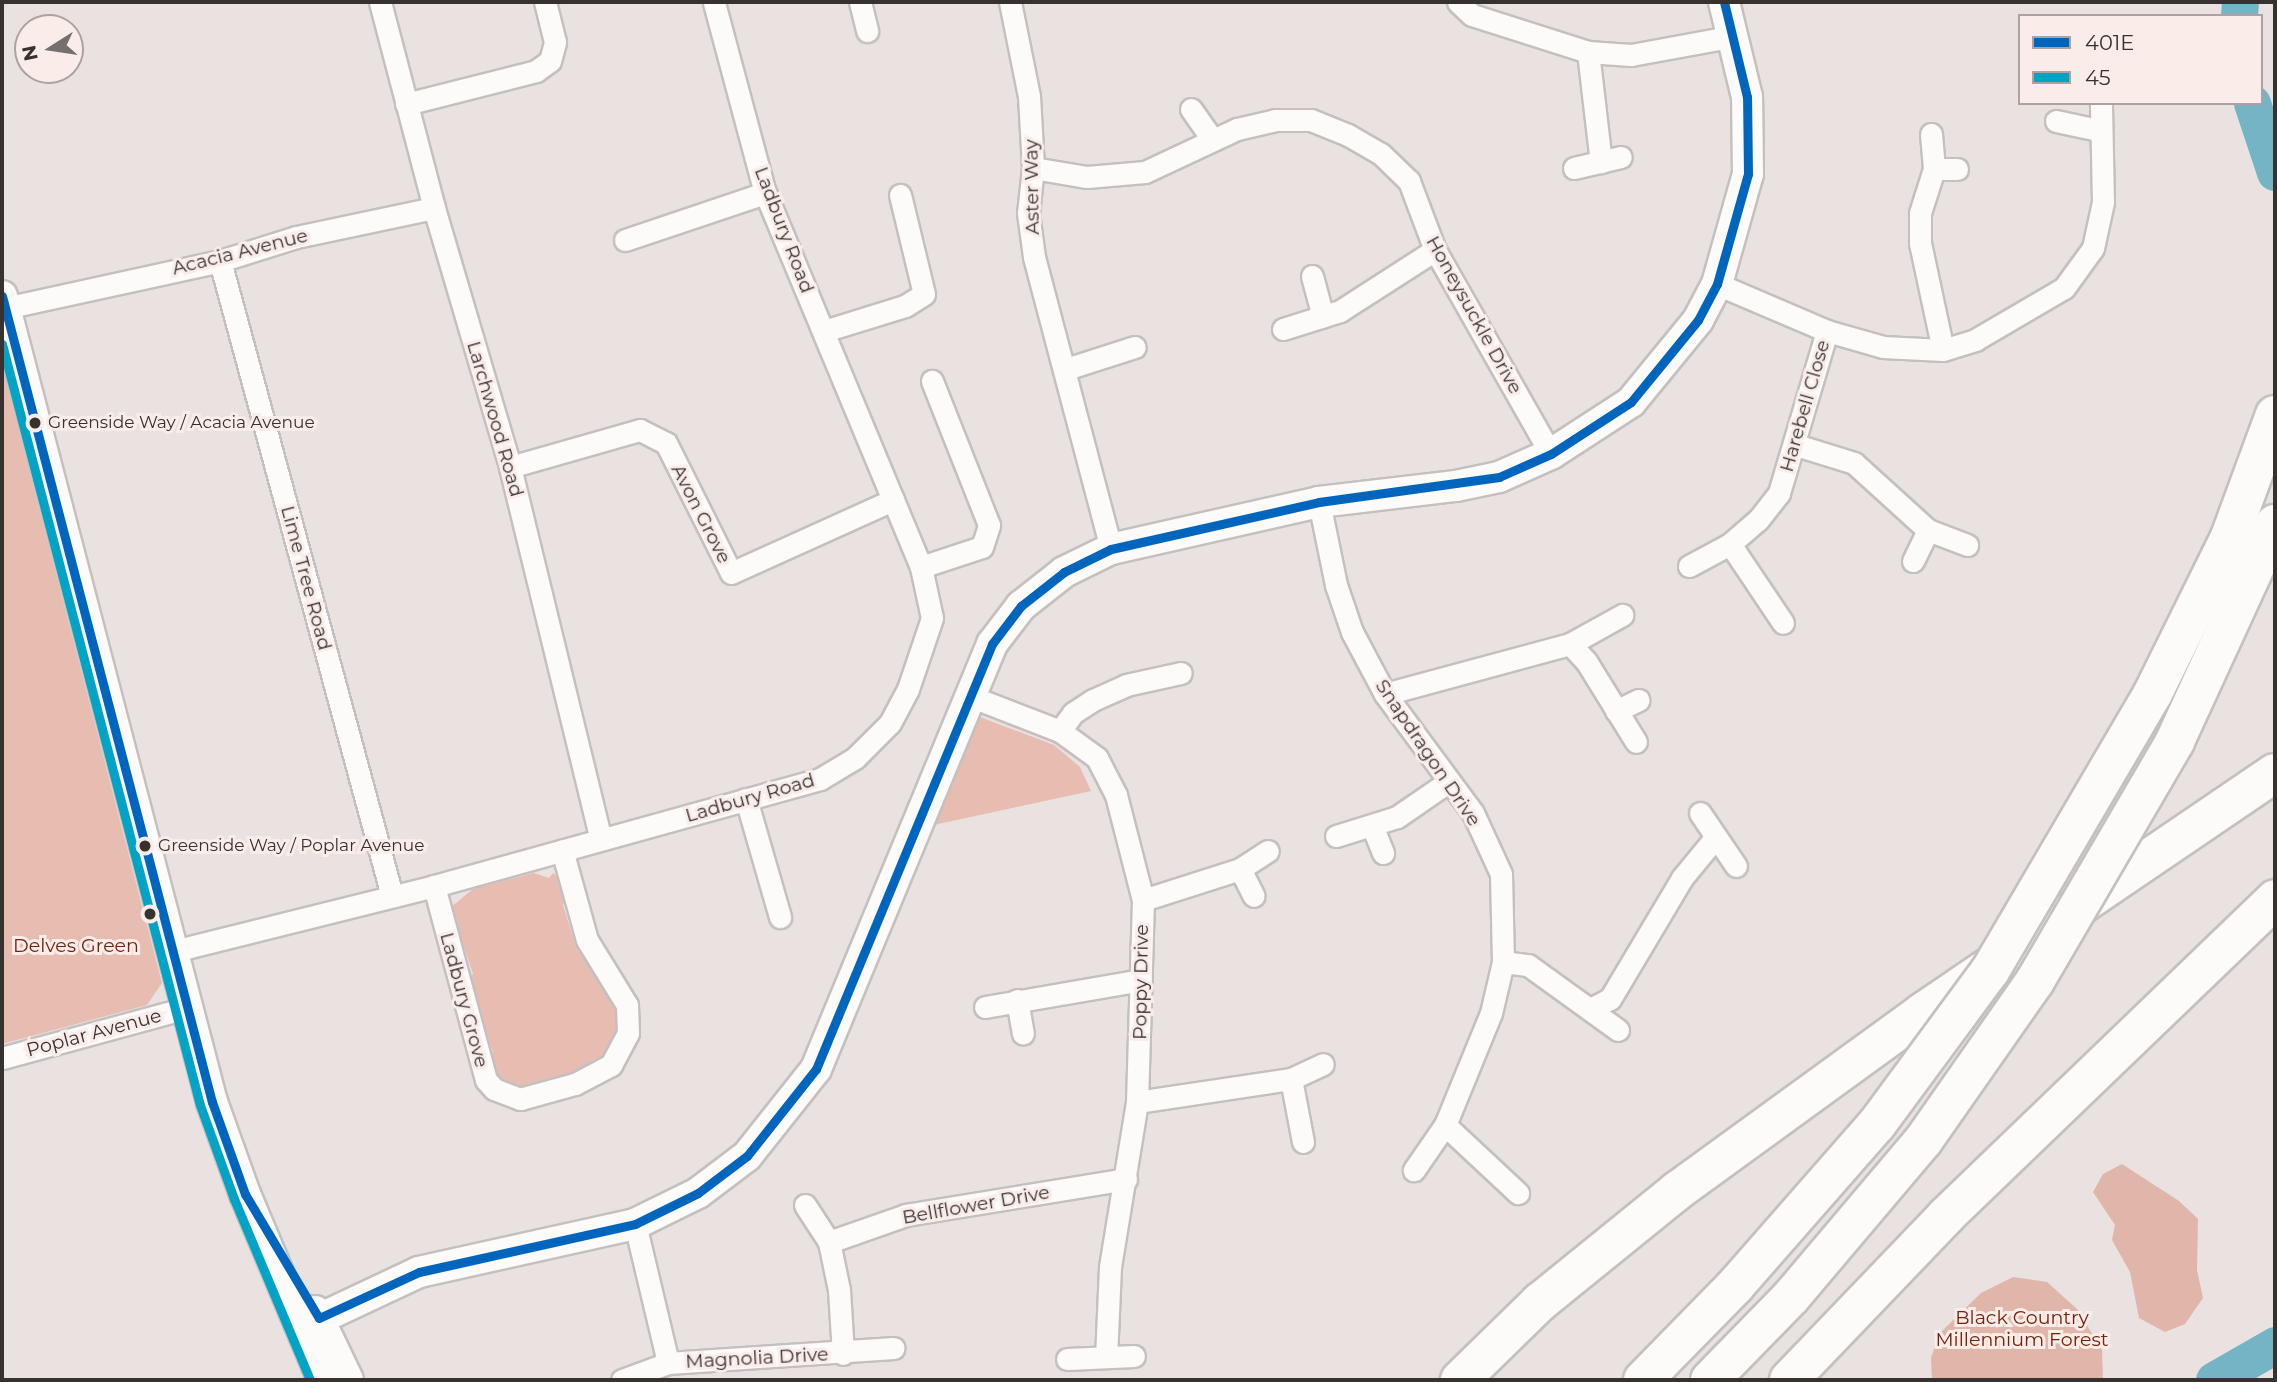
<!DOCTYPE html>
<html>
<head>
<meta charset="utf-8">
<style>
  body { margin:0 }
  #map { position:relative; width:2277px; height:1382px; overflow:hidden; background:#e9e2e0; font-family:Montserrat,sans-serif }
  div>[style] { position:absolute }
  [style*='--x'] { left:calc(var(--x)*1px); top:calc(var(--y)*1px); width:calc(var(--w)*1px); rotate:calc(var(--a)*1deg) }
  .green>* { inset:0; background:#e7bdb2 }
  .forest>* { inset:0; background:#e0b5aa }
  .river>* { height:37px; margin:-18.5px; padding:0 18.5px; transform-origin:18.5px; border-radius:18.5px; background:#75b4c4 }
  .roads { filter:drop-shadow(2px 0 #c5c0bf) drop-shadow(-2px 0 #c5c0bf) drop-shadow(0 2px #c5c0bf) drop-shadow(0 -2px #c5c0bf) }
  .street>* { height:21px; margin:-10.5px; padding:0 10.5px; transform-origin:10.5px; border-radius:10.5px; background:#fcfbfa }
  .secondary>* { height:30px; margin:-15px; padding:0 15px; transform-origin:15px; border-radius:15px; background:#fcfbfa }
  .highway>* { height:38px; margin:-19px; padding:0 19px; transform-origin:19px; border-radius:19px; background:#fcfbfa }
  .bridges { filter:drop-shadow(2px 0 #c5c0bf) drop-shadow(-2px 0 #c5c0bf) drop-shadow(0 2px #c5c0bf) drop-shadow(0 -2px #c5c0bf) }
  .highway-bridge>* { height:38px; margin:-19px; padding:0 19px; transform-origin:19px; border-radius:19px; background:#fcfbfa }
  .bus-1>* { height:9px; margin:-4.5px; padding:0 4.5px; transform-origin:4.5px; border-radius:4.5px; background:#0065bd }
  .bus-2>* { height:9px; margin:-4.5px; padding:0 4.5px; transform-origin:4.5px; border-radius:4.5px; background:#03a3c6 }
  .dots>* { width:19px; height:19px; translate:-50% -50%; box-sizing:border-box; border:4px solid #faede9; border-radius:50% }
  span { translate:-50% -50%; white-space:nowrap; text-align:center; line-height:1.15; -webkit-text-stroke:6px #faede9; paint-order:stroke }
  .bus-label { font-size:17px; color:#373230 }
  .left { translate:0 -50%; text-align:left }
  .street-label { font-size:19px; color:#373230 }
  .park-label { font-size:19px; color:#77210a }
  .frame { position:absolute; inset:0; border:4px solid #373230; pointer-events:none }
  .legend { position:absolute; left:2018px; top:14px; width:245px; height:91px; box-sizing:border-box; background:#faede9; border:2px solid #aca29f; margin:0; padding:9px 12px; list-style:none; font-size:21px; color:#373230 }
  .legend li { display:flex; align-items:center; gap:14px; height:35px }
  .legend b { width:35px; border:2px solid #aca29f }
  .north { position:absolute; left:14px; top:14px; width:70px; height:70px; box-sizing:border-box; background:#faede9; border:2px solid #aca29f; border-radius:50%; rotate:258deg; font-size:19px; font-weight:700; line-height:28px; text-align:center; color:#373230 }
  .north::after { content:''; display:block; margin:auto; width:24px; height:32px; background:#75706e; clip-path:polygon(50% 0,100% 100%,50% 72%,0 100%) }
</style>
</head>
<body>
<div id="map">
  <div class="green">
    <div style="clip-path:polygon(2px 364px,162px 983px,147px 1005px,2px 1044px)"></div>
    <div style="clip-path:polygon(980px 717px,1054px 745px,1080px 767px,1091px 791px,929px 826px,970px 722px)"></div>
    <div style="clip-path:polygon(534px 873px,549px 878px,553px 873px,559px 878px,567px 896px,563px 905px,572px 934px,611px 1001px,620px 1007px,620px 1019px,615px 1040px,602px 1062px,572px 1077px,566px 1074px,536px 1083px,524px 1092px,499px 1081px,487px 1060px,493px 1052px,467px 980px,473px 974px,451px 907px,473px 889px)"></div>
  </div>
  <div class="forest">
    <div style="clip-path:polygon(2122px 1164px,2179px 1201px,2198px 1219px,2197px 1270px,2203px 1298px,2185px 1324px,2165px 1332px,2139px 1318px,2130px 1272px,2112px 1240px,2115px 1225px,2093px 1192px,2103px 1174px)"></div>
    <div style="clip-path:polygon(2013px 1277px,2047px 1282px,2077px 1309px,2102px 1350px,2103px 1380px,1932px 1380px,1931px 1358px,1939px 1334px,1981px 1293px)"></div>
  </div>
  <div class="river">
    <div style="--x:2239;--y:16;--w:14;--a:-86"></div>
    <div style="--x:2252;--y:103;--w:73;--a:71.6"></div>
    <div style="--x:2214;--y:1380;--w:70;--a:-29.8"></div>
  </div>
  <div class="roads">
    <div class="street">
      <div style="--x:380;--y:2;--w:213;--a:75.3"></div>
      <div style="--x:434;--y:208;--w:270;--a:73.6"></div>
      <div style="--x:510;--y:467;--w:383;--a:76.3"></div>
      <div style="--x:860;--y:2;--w:30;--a:76"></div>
      <div style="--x:1010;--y:2;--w:96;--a:78.6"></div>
      <div style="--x:1029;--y:96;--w:72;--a:86.8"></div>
      <div style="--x:1033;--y:168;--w:45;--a:96.3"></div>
      <div style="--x:1028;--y:213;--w:44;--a:82.2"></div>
      <div style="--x:1034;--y:257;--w:302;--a:75.2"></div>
      <div style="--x:1458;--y:2;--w:19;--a:43"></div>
      <div style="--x:1472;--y:15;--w:122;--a:17.7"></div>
      <div style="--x:1588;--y:52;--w:43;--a:4"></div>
      <div style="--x:1631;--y:55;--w:106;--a:-10.4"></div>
      <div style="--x:1588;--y:52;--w:111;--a:83.3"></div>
      <div style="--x:406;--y:104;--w:134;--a:-14.2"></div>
      <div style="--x:536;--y:71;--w:17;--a:-36"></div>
      <div style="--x:550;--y:61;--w:20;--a:-75"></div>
      <div style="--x:555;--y:42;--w:41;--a:-104"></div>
      <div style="--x:1191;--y:109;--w:37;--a:55"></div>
      <div style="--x:2056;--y:121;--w:43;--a:12.1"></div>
      <div style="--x:1931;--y:134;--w:35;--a:85"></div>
      <div style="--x:1934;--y:169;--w:46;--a:107.7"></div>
      <div style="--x:1920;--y:213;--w:30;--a:90"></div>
      <div style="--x:1920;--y:243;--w:109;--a:77.9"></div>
      <div style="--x:1033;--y:168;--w:55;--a:9.5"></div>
      <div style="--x:1087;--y:177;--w:58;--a:-4.9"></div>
      <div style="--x:1145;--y:172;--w:102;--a:-25.1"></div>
      <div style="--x:1237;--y:129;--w:39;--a:-13"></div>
      <div style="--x:1275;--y:120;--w:36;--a:0"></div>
      <div style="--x:1311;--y:120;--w:40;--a:22"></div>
      <div style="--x:1348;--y:135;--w:38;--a:30"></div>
      <div style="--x:1381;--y:154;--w:39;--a:44"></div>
      <div style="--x:1409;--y:181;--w:74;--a:69.4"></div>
      <div style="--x:1435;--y:250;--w:235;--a:60.4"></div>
      <div style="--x:1574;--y:168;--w:48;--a:-13.2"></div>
      <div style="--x:1934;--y:169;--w:23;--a:0"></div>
      <div style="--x:625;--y:240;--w:148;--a:-18.6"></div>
      <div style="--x:220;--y:261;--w:658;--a:74.84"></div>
      <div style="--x:1312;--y:276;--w:42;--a:75"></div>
      <div style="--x:1717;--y:284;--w:120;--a:23.1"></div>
      <div style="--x:1827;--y:331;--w:58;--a:15.9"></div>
      <div style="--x:1883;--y:347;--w:60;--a:2.9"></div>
      <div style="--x:1943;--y:350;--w:34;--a:-17"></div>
      <div style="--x:1975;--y:340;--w:103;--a:-30.3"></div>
      <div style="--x:2064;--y:288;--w:49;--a:-54.1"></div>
      <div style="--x:2093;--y:248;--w:47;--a:-77.7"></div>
      <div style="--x:2103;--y:202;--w:99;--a:-91.2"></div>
      <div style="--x:5;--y:308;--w:220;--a:-12.3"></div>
      <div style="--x:220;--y:261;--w:80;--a:-17.5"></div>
      <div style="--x:296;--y:237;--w:141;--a:-11.9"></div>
      <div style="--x:1283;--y:329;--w:60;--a:-17.5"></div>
      <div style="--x:1340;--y:311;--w:113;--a:-32.7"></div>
      <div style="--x:824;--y:331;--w:85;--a:-17.2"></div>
      <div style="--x:905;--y:306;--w:22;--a:-32"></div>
      <div style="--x:924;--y:294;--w:102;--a:-103.6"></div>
      <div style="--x:1066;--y:369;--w:72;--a:-17.7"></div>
      <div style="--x:1796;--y:445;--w:61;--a:17.2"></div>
      <div style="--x:1854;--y:463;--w:100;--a:42.2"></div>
      <div style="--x:1928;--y:530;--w:42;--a:21"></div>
      <div style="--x:510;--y:467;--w:135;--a:-15.9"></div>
      <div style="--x:640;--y:430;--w:29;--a:27"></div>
      <div style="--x:666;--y:443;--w:145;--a:63.4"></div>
      <div style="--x:731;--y:573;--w:178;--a:-24.3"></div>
      <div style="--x:1319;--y:502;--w:85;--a:78.4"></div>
      <div style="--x:1336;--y:585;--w:50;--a:71.2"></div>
      <div style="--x:1352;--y:632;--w:70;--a:62"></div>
      <div style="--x:1385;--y:694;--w:148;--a:53.5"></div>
      <div style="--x:1473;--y:813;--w:67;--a:65.3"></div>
      <div style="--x:1501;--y:874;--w:88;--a:88.7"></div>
      <div style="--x:1503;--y:962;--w:52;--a:103.2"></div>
      <div style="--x:1491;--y:1013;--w:121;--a:112.3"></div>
      <div style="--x:1445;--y:1125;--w:55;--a:124.6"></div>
      <div style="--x:1730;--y:544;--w:95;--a:56.1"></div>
      <div style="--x:1913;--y:561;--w:34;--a:-64"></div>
      <div style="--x:1689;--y:566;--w:47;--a:-28.2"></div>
      <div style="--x:1730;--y:544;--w:37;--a:-41"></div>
      <div style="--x:1758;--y:520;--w:34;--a:-52"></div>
      <div style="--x:1779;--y:493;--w:169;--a:-73.5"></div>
      <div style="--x:921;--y:567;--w:64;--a:-18.2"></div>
      <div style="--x:982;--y:547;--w:23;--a:-72"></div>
      <div style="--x:989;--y:525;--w:155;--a:-111.6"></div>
      <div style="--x:1570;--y:644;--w:23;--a:47"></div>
      <div style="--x:1586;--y:661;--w:95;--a:58.3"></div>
      <div style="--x:1385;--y:694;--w:192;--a:-15.1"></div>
      <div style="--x:1570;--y:644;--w:60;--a:-29.1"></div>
      <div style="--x:967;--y:695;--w:100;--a:21.2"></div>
      <div style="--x:1060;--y:731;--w:46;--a:36.1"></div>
      <div style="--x:1097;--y:758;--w:42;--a:62.8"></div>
      <div style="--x:1116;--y:795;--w:108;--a:75.6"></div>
      <div style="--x:1143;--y:900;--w:202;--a:91.7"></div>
      <div style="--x:1137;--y:1102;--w:167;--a:99.3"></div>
      <div style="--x:1110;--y:1267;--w:90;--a:92.5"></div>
      <div style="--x:1616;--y:711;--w:25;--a:-26"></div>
      <div style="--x:1060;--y:731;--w:22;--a:-54"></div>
      <div style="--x:1073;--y:713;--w:24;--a:-33"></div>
      <div style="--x:1093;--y:700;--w:36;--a:-24"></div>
      <div style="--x:1126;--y:685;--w:56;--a:-12.3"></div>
      <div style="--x:746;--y:799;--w:123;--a:73.9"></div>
      <div style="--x:1700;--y:813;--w:64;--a:55.8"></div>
      <div style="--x:1373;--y:828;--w:27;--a:68"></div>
      <div style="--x:1336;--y:836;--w:64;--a:-17.3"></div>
      <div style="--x:1397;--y:817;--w:62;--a:-34.5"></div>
      <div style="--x:1240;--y:869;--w:30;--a:63"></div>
      <div style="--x:434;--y:886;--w:201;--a:75"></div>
      <div style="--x:486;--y:1080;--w:12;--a:48"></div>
      <div style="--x:494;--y:1089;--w:28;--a:21"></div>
      <div style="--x:520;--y:1099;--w:57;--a:-15.3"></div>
      <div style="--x:575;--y:1084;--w:41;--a:-27.8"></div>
      <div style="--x:611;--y:1065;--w:36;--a:-62"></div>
      <div style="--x:628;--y:1033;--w:28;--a:-92"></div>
      <div style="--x:627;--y:1005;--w:76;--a:-121.6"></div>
      <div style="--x:587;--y:940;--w:93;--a:-105.5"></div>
      <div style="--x:1143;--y:900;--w:102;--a:-17.7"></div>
      <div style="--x:1240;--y:869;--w:33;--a:-33"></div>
      <div style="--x:174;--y:951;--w:268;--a:-14"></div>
      <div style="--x:434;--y:886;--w:401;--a:-15.5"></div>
      <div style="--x:820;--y:779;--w:41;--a:-31"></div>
      <div style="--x:855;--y:758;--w:49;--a:-45"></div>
      <div style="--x:890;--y:723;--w:38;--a:-62"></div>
      <div style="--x:908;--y:689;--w:75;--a:-71.3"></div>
      <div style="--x:932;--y:618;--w:52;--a:-102.2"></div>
      <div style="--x:921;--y:567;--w:405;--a:-112.6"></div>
      <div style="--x:765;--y:193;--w:198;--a:-105"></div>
      <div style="--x:1503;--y:962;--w:25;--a:7"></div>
      <div style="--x:1528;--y:965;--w:111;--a:35.8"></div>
      <div style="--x:1017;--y:1000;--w:34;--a:80"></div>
      <div style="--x:985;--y:1007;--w:158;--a:-9.8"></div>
      <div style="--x:1592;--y:1008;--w:20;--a:-27"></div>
      <div style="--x:1610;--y:999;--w:141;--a:-59.2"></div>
      <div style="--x:1682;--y:878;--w:52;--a:-50.5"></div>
      <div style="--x:2;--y:1058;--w:191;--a:-15.2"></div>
      <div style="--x:1291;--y:1079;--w:64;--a:79.2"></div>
      <div style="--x:1137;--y:1102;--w:156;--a:-8.5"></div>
      <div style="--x:1291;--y:1079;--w:35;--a:-25"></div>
      <div style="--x:1445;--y:1125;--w:100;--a:43"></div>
      <div style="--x:805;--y:1205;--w:44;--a:57"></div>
      <div style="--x:829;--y:1242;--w:49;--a:78.2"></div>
      <div style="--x:839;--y:1290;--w:64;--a:86.4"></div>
      <div style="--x:635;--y:1224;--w:143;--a:76.6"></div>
      <div style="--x:829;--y:1242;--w:82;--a:-19.3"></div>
      <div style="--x:906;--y:1215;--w:223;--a:-9.3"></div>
      <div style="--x:1067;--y:1359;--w:67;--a:-2.6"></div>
      <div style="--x:622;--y:1380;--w:49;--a:-20.3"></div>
      <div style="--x:668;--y:1363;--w:226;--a:-3.8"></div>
    </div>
    <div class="secondary">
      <div style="--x:2;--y:296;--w:833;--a:75.4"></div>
      <div style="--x:212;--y:1102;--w:98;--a:70.3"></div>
      <div style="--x:245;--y:1194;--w:202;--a:67.2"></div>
      <div style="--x:315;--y:1311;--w:76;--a:64.4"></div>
      <div style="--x:302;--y:1327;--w:129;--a:-25.2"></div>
      <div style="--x:419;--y:1272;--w:221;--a:-12.5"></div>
      <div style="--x:635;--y:1224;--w:70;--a:-26.2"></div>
      <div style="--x:698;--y:1193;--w:61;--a:-37.1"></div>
      <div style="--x:747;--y:1156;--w:111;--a:-51.6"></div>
      <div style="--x:816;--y:1069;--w:460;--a:-67.5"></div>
      <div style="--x:992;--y:644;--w:48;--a:-52.7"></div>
      <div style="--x:1021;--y:606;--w:55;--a:-38.3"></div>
      <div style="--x:1064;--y:572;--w:52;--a:-26.1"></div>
      <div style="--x:1111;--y:549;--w:213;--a:-12.7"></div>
      <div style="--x:1319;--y:502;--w:138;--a:-6.7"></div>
      <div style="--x:1456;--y:486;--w:44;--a:-11.8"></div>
      <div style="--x:1499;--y:477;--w:57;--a:-23.9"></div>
      <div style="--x:1551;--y:454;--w:95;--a:-33"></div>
      <div style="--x:1631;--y:402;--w:106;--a:-50.7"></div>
      <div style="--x:1698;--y:320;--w:41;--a:-62.2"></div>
      <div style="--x:1717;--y:284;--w:114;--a:-74.3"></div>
      <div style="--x:1748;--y:174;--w:77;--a:-90.7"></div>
      <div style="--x:1747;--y:97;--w:98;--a:-103.6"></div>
    </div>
    <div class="highway">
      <div style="--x:1460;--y:1380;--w:112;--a:-44.3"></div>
      <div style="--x:1540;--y:1302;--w:176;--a:-39"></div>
      <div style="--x:1677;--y:1191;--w:304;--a:-36"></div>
      <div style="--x:1923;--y:1012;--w:425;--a:-34.2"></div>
      <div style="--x:1789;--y:1380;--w:227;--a:-46.2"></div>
      <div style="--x:1946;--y:1216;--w:457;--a:-43.9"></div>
    </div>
  </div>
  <div class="bridges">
    <div class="highway-bridge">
      <div style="--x:1643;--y:1380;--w:132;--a:-45.6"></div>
      <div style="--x:1735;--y:1286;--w:215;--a:-48.8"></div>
      <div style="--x:1877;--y:1124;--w:190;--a:-53.6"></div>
      <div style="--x:1990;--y:971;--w:322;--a:-59.6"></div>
      <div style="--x:2153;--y:693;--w:174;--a:-63.7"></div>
      <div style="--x:2230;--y:537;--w:130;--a:-69.8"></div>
      <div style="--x:1710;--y:1380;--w:116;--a:-45.7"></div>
      <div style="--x:1791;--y:1297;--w:204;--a:-49.8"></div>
      <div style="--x:1923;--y:1141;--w:195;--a:-55"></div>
      <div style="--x:2035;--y:981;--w:278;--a:-59.7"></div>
      <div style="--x:2175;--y:741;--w:239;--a:-65.3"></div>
    </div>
  </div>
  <div class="bus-1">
    <div style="--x:2;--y:296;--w:833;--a:75.4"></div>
    <div style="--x:212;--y:1102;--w:98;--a:70.3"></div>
    <div style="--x:245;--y:1194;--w:144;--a:59.2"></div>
    <div style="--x:319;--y:1318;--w:110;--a:-24.7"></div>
    <div style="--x:419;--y:1272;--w:221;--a:-12.5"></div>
    <div style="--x:635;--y:1224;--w:70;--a:-26.2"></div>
    <div style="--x:698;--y:1193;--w:61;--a:-37.1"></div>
    <div style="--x:747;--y:1156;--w:111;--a:-51.6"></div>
    <div style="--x:816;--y:1069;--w:460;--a:-67.5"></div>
    <div style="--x:992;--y:644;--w:48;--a:-52.7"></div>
    <div style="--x:1021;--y:606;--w:55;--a:-38.3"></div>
    <div style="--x:1064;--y:572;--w:52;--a:-26.1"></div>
    <div style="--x:1111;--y:549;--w:213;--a:-12.7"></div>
    <div style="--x:1319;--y:502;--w:182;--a:-7.9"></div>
    <div style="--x:1499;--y:477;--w:57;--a:-23.9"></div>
    <div style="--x:1551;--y:454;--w:95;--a:-33"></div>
    <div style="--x:1631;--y:402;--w:106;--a:-50.7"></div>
    <div style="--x:1698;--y:320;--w:41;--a:-62.2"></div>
    <div style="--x:1717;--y:284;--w:114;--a:-74.3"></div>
    <div style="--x:1748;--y:174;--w:77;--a:-90.7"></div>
    <div style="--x:1747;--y:97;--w:98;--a:-103.6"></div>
  </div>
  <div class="bus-2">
    <div style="--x:2;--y:344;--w:786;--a:75.42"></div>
    <div style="--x:200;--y:1105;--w:100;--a:70.1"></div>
    <div style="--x:234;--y:1199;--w:196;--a:67.2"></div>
  </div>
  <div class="dots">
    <div style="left:35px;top:423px;background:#373230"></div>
    <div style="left:145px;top:846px;background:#373230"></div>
    <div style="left:150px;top:914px;background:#373230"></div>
  </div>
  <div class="bus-label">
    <span class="left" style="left:48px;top:423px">Greenside Way / Acacia Avenue</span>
    <span class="left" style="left:158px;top:846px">Greenside Way / Poplar Avenue</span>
  </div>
  <div class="street-label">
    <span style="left:1032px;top:187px;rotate:-91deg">Aster Way</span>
    <span style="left:784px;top:230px;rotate:69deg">Ladbury Road</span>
    <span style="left:240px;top:252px;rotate:-14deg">Acacia Avenue</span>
    <span style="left:1474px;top:315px;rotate:61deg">Honeysuckle Drive</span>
    <span style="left:1805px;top:406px;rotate:-74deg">Harebell Close</span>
    <span style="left:495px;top:419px;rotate:74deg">Larchwood Road</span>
    <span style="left:701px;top:514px;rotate:63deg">Avon Grove</span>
    <span style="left:306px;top:578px;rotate:75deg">Lime Tree Road</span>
    <span style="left:1428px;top:753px;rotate:56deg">Snapdragon Drive</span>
    <span style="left:750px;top:798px;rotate:-16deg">Ladbury Road</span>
    <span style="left:1141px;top:982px;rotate:-89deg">Poppy Drive</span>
    <span style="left:464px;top:1000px;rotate:75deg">Ladbury Grove</span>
    <span style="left:94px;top:1033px;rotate:-15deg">Poplar Avenue</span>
    <span style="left:976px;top:1205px;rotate:-10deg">Bellflower Drive</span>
    <span style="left:757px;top:1358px;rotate:-3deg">Magnolia Drive</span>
  </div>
  <div class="park-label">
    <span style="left:76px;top:946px">Delves Green</span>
    <span style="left:2022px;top:1329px">Black Country<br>Millennium Forest</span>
  </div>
  <div class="frame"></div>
  <ul class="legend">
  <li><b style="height:9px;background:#0065bd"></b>401E</li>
  <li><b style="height:9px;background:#03a3c6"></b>45</li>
  </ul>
  <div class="north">N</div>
</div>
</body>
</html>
